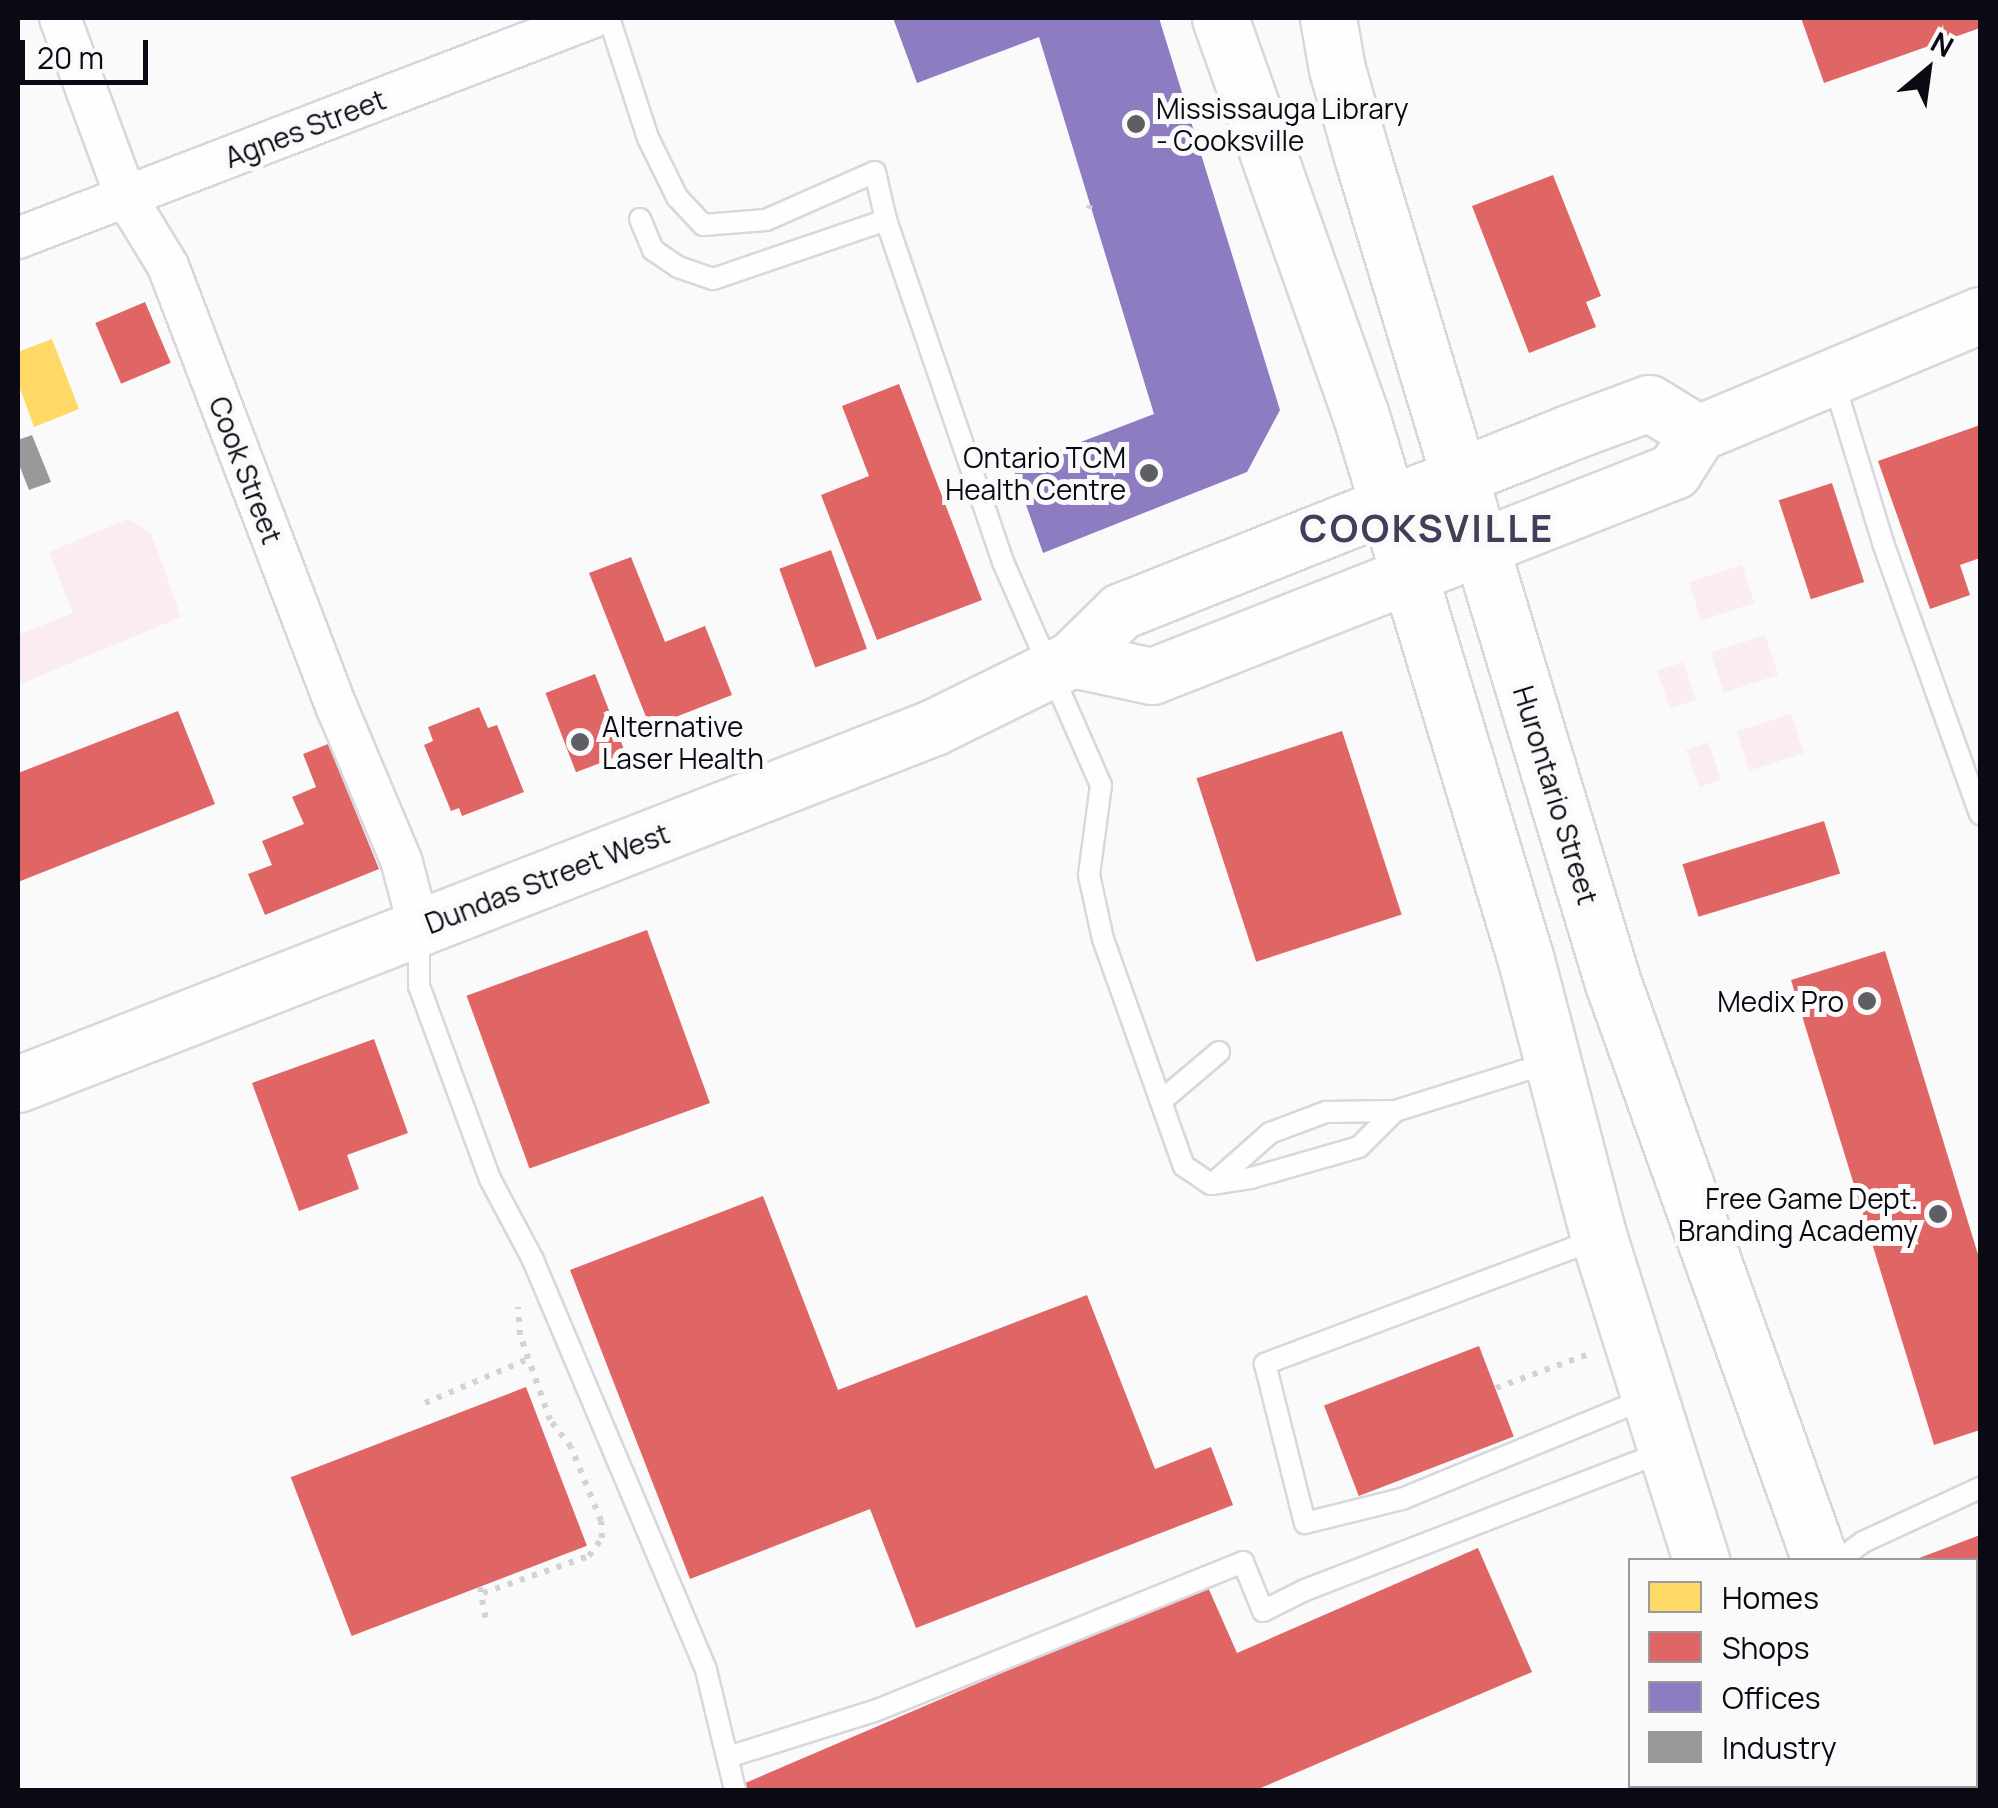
<!DOCTYPE html>
<html>
<head>
<meta charset="utf-8">
<style>
  body { margin:0 }
  #map { position:relative; width:1998px; height:1808px; overflow:hidden; background:#fafafa; font-family:Manrope,sans-serif }
  div>[style] { position:absolute }
  [style*='--x'] { left:calc(var(--x)*1px); top:calc(var(--y)*1px); width:calc(var(--w)*1px); rotate:calc(var(--a)*1deg) }
  .green>* { inset:0; background:#fbebf2; transform-origin:0 0 }
  .homes>* { inset:0; background:#ffd966 }
  .shops>* { inset:0; background:#e06666; transform-origin:0 0 }
  .offices>* { inset:0; background:#8e7cc3 }
  .industry>* { inset:0; background:#999 }
  .path>* { height:6px; margin-top:-3px; transform-origin:0; background:repeating-linear-gradient(90deg,#d3d3d3 0 5px,transparent 0 13px) }
  .roads { filter:drop-shadow(2px 0 #d7d7dd) drop-shadow(-2px 0 #d7d7dd) drop-shadow(0 2px #d7d7dd) drop-shadow(0 -2px #d7d7dd) }
  .service>* { height:20px; margin:-10px; padding:0 10px; transform-origin:10px; border-radius:10px; background:#fefefe }
  .minor>* { height:40px; margin:-20px; padding:0 20px; transform-origin:20px; border-radius:20px; background:#fefefe }
  .primary>* { height:55px; margin:-27.5px; padding:0 27.5px; transform-origin:27.5px; border-radius:27.5px; background:#fefefe }
  .dots>* { width:28px; height:28px; translate:-50% -50%; box-sizing:border-box; border:5px solid #fafafa; border-radius:50% }
  span { translate:-50% -50%; white-space:nowrap; text-align:center; line-height:1.15; -webkit-text-stroke:10px #fafafa; paint-order:stroke }
  .poi-label { font-size:28px; color:#0a0a15 }
  .left { translate:0 -50%; text-align:left }
  .right { translate:-100% -50%; text-align:right }
  .street-label { font-size:28px; color:#0a0a15 }
  .district-label { font-size:38px; color:#3f3f5a; font-weight:700; letter-spacing:2.5px }
  .frame { position:absolute; inset:0; border:20px solid #0a0a15; pointer-events:none }
  .legend { position:absolute; left:1628px; top:1558px; width:350px; height:230px; box-sizing:border-box; background:#fafafa; border:2px solid #9a9a9e; margin:0; padding:12px 18px; list-style:none; font-size:30px; color:#0a0a15 }
  .legend li { display:flex; align-items:center; gap:20px; height:50px }
  .legend b { width:50px; border:2px solid #9a9a9e }
  .north { position:absolute; left:1878px; top:20px; width:100px; height:100px; -webkit-text-stroke:8px #fafafa; paint-order:stroke; rotate:29deg; font-size:28px; font-weight:700; line-height:40px; text-align:center; color:#0a0a15 }
  .north::after { content:''; display:block; margin:auto; width:35px; height:45px; background:#0a0a15; clip-path:polygon(50% 0,100% 100%,50% 72%,0 100%) }
  .scale { position:absolute; left:20px; top:40px; width:128px; height:45px; box-sizing:border-box; border:5px solid #0a0a15; border-top:0; padding-left:12px; font-size:30px; line-height:35px; white-space:nowrap; color:#0a0a15; -webkit-text-stroke:8px #fafafa; paint-order:stroke }
</style>
</head>
<body>
<div id="map">
  <div class="green">
    <div style="clip-path:polygon(128px 519px,151px 533px,181px 617px,18px 685px,18px 635px,73px 613px,49px 552px)"></div>
    <div style="left:1742px;top:565px;width:40px;height:56px;rotate:72deg"></div>
    <div style="left:1765px;top:635px;width:42px;height:57px;rotate:72deg"></div>
    <div style="left:1683px;top:662px;width:40px;height:27px;rotate:71deg"></div>
    <div style="left:1791px;top:714px;width:41px;height:57px;rotate:72deg"></div>
    <div style="left:1708px;top:742px;width:40px;height:23px;rotate:71deg"></div>
  </div>
  <div class="homes">
    <div style="clip-path:polygon(52px 339px,79px 409px,34px 427px,18px 383px,18px 352px)"></div>
  </div>
  <div class="shops">
    <div style="clip-path:polygon(1801px 18px,1980px 18px,1980px 28px,1824px 83px)"></div>
    <div style="clip-path:polygon(1553px 175px,1601px 296px,1586px 302px,1596px 327px,1529px 353px,1472px 206px)"></div>
    <div style="left:145px;top:302px;width:66px;height:54px;rotate:67deg"></div>
    <div style="clip-path:polygon(899px 384px,982px 600px,877px 640px,821px 495px,869px 476px,842px 406px)"></div>
    <div style="clip-path:polygon(1980px 425px,1980px 558px,1960px 565px,1970px 595px,1930px 609px,1878px 461px)"></div>
    <div style="left:1832px;top:483px;width:104px;height:56px;rotate:72deg"></div>
    <div style="left:831px;top:550px;width:105px;height:55px;rotate:70deg"></div>
    <div style="clip-path:polygon(631px 557px,665px 642px,705px 626px,732px 695px,650px 727px,589px 573px)"></div>
    <div style="left:595px;top:674px;width:85px;height:53px;rotate:69deg"></div>
    <div style="clip-path:polygon(479px 707px,488px 728px,497px 725px,524px 792px,462px 816px,459px 808px,451px 811px,424px 745px,433px 741px,428px 727px)"></div>
    <div style="clip-path:polygon(178px 711px,215px 804px,18px 882px,18px 773px)"></div>
    <div style="left:1342px;top:731px;width:193px;height:153px;rotate:72deg"></div>
    <div style="clip-path:polygon(328px 744px,379px 869px,265px 915px,248px 874px,272px 865px,262px 841px,304px 824px,292px 797px,316px 787px,303px 754px)"></div>
    <div style="left:1824px;top:821px;width:55px;height:148px;rotate:73deg"></div>
    <div style="left:647px;top:930px;width:184px;height:192px;rotate:70deg"></div>
    <div style="clip-path:polygon(1885px 951px,1980px 1261px,1980px 1430px,1934px 1445px,1791px 980px)"></div>
    <div style="clip-path:polygon(374px 1039px,408px 1133px,347px 1155px,359px 1189px,299px 1211px,252px 1083px)"></div>
    <div style="clip-path:polygon(763px 1196px,838px 1390px,1087px 1295px,1155px 1469px,1211px 1447px,1233px 1505px,916px 1628px,870px 1509px,690px 1579px,570px 1270px)"></div>
    <div style="left:1479px;top:1346px;width:97px;height:166px;rotate:69deg"></div>
    <div style="left:526px;top:1387px;width:170px;height:252px;rotate:69deg"></div>
    <div style="clip-path:polygon(1980px 1535px,1980px 1762px,1976px 1749px,1976px 1560px,1914px 1560px)"></div>
    <div style="clip-path:polygon(1478px 1548px,1532px 1672px,1256px 1790px,745px 1790px,743px 1784px,1207px 1585px,1237px 1653px)"></div>
  </div>
  <div class="offices">
    <div style="clip-path:polygon(893px 18px,1159px 18px,1280px 410px,1247px 472px,1043px 553px,1013px 468px,1154px 414px,1039px 37px,917px 83px)"></div>
  </div>
  <div class="industry">
    <div style="clip-path:polygon(32px 435px,51px 482px,29px 490px,18px 462px,18px 440px)"></div>
  </div>
  <div class="path">
    <div style="--x:1089;--y:209;--w:4;--a:-76"></div>
    <div style="--x:1496;--y:1388;--w:99;--a:-20.1"></div>
    <div style="--x:425;--y:1403;--w:112;--a:-23.1"></div>
    <div style="--x:480;--y:1587;--w:35;--a:80"></div>
    <div style="--x:483;--y:1593;--w:112;--a:-19.2"></div>
    <div style="--x:589;--y:1556;--w:22;--a:-54"></div>
    <div style="--x:602;--y:1538;--w:17;--a:-93"></div>
    <div style="--x:601;--y:1521;--w:80;--a:-112.1"></div>
    <div style="--x:571;--y:1447;--w:34;--a:-128"></div>
    <div style="--x:550;--y:1420;--w:90;--a:-109.4"></div>
    <div style="--x:520;--y:1335;--w:28;--a:-94"></div>
  </div>
  <div class="roads">
    <div class="service">
      <div style="--x:609;--y:18;--w:126;--a:72"></div>
      <div style="--x:648;--y:138;--w:66;--a:63.8"></div>
      <div style="--x:677;--y:197;--w:38;--a:47"></div>
      <div style="--x:703;--y:225;--w:63;--a:-4.5"></div>
      <div style="--x:766;--y:220;--w:119;--a:-23.8"></div>
      <div style="--x:875;--y:172;--w:49;--a:77.1"></div>
      <div style="--x:886;--y:220;--w:361;--a:71.1"></div>
      <div style="--x:1003;--y:562;--w:244;--a:66.3"></div>
      <div style="--x:1101;--y:785;--w:91;--a:97.6"></div>
      <div style="--x:1089;--y:875;--w:66;--a:77.7"></div>
      <div style="--x:1103;--y:939;--w:241;--a:70.4"></div>
      <div style="--x:1184;--y:1166;--w:32;--a:34"></div>
      <div style="--x:1211;--y:1184;--w:40;--a:-8.5"></div>
      <div style="--x:1251;--y:1178;--w:112;--a:-16"></div>
      <div style="--x:1359;--y:1147;--w:51;--a:-45"></div>
      <div style="--x:1395;--y:1111;--w:160;--a:-17.4"></div>
      <div style="--x:640;--y:219;--w:34;--a:67"></div>
      <div style="--x:653;--y:250;--w:30;--a:34"></div>
      <div style="--x:678;--y:267;--w:37;--a:19"></div>
      <div style="--x:713;--y:279;--w:183;--a:-18.8"></div>
      <div style="--x:1833;--y:379;--w:171;--a:73"></div>
      <div style="--x:1883;--y:543;--w:288;--a:70.3"></div>
      <div style="--x:419;--y:930;--w:56;--a:90"></div>
      <div style="--x:419;--y:986;--w:206;--a:69.8"></div>
      <div style="--x:490;--y:1179;--w:92;--a:62"></div>
      <div style="--x:533;--y:1260;--w:445;--a:67.1"></div>
      <div style="--x:706;--y:1670;--w:123;--a:76.4"></div>
      <div style="--x:1161;--y:1101;--w:76;--a:-40.2"></div>
      <div style="--x:1217;--y:1180;--w:71;--a:-41.6"></div>
      <div style="--x:1270;--y:1133;--w:60;--a:-20.6"></div>
      <div style="--x:1326;--y:1112;--w:69;--a:-0.8"></div>
      <div style="--x:1597;--y:1239;--w:355;--a:159.4"></div>
      <div style="--x:1265;--y:1364;--w:164;--a:75.9"></div>
      <div style="--x:1305;--y:1523;--w:100;--a:-13.9"></div>
      <div style="--x:1402;--y:1499;--w:265;--a:-22.4"></div>
      <div style="--x:1839;--y:1560;--w:30;--a:-37"></div>
      <div style="--x:1863;--y:1542;--w:129;--a:-24.8"></div>
      <div style="--x:728;--y:1757;--w:156;--a:-17.5"></div>
      <div style="--x:877;--y:1710;--w:395;--a:-22"></div>
      <div style="--x:1243;--y:1562;--w:53;--a:67.8"></div>
      <div style="--x:1263;--y:1611;--w:47;--a:-26.6"></div>
      <div style="--x:1305;--y:1590;--w:383;--a:-21.1"></div>
    </div>
    <div class="minor">
      <div style="--x:60;--y:18;--w:191;--a:69.8"></div>
      <div style="--x:126;--y:197;--w:81;--a:58.7"></div>
      <div style="--x:168;--y:266;--w:473;--a:69.1"></div>
      <div style="--x:337;--y:708;--w:168;--a:67.2"></div>
      <div style="--x:402;--y:863;--w:67;--a:75.3"></div>
      <div style="--x:18;--y:238;--w:614;--a:-21"></div>
    </div>
    <div class="primary">
      <div style="--x:1220;--y:18;--w:422;--a:70.5"></div>
      <div style="--x:1361;--y:416;--w:568;--a:73.13"></div>
      <div style="--x:1526;--y:960;--w:287;--a:75.3"></div>
      <div style="--x:1599;--y:1238;--w:338;--a:72.4"></div>
      <div style="--x:1328;--y:18;--w:52;--a:80"></div>
      <div style="--x:1337;--y:69;--w:91;--a:74"></div>
      <div style="--x:1362;--y:156;--w:864;--a:73.12"></div>
      <div style="--x:1613;--y:983;--w:613;--a:70.26"></div>
      <div style="--x:1072;--y:659;--w:82;--a:12"></div>
      <div style="--x:1152;--y:676;--w:561;--a:-21.44"></div>
      <div style="--x:1674;--y:471;--w:45;--a:-57.7"></div>
      <div style="--x:1698;--y:433;--w:306;--a:-22.7"></div>
      <div style="--x:18;--y:1084;--w:983;--a:-21.29"></div>
      <div style="--x:934;--y:727;--w:154;--a:-26.2"></div>
      <div style="--x:1072;--y:659;--w:69;--a:-44.4"></div>
      <div style="--x:1121;--y:611;--w:481;--a:-21.7"></div>
      <div style="--x:1568;--y:433;--w:86;--a:-20.3"></div>
      <div style="--x:1649;--y:403;--w:57;--a:31.5"></div>
      <div style="--x:1771;--y:1786;--w:4;--a:63"></div>
      <div style="--x:1881;--y:1786;--w:4;--a:76"></div>
    </div>
  </div>
  <div class="dots">
    <div style="left:1136px;top:124px;background:#5e5e65"></div>
    <div style="left:1149px;top:473px;background:#5e5e65"></div>
    <div style="left:580px;top:742px;background:#5e5e65"></div>
    <div style="left:1867px;top:1001px;background:#5e5e65"></div>
    <div style="left:1938px;top:1214px;background:#5e5e65"></div>
  </div>
  <div class="poi-label">
    <span class="left" style="left:1156px;top:124px">Mississauga Library<br>- Cooksville</span>
    <span class="right" style="left:1126px;top:473px">Ontario TCM<br>Health Centre</span>
    <span class="left" style="left:602px;top:742px">Alternative<br>Laser Health</span>
    <span class="right" style="left:1844px;top:1001px">Medix Pro</span>
    <span class="right" style="left:1918px;top:1214px">Free Game Dept.<br>Branding Academy</span>
  </div>
  <div class="street-label">
    <span style="left:305px;top:128px;rotate:-21deg">Agnes Street</span>
    <span style="left:246px;top:470px;rotate:69deg">Cook Street</span>
    <span style="left:1556px;top:795px;rotate:73deg">Hurontario Street</span>
    <span style="left:547px;top:878px;rotate:-21deg">Dundas Street West</span>
  </div>
  <div class="district-label">
    <span style="left:1427px;top:528px">COOKSVILLE</span>
  </div>
  <div class="frame"></div>
  <ul class="legend">
  <li><b style="height:28px;background:#ffd966"></b>Homes</li>
  <li><b style="height:28px;background:#e06666"></b>Shops</li>
  <li><b style="height:28px;background:#8e7cc3"></b>Offices</li>
  <li><b style="height:28px;background:#999"></b>Industry</li>
  </ul>
  <div class="north">N</div>
  <div class="scale">20 m</div>
</div>
</body>
</html>
